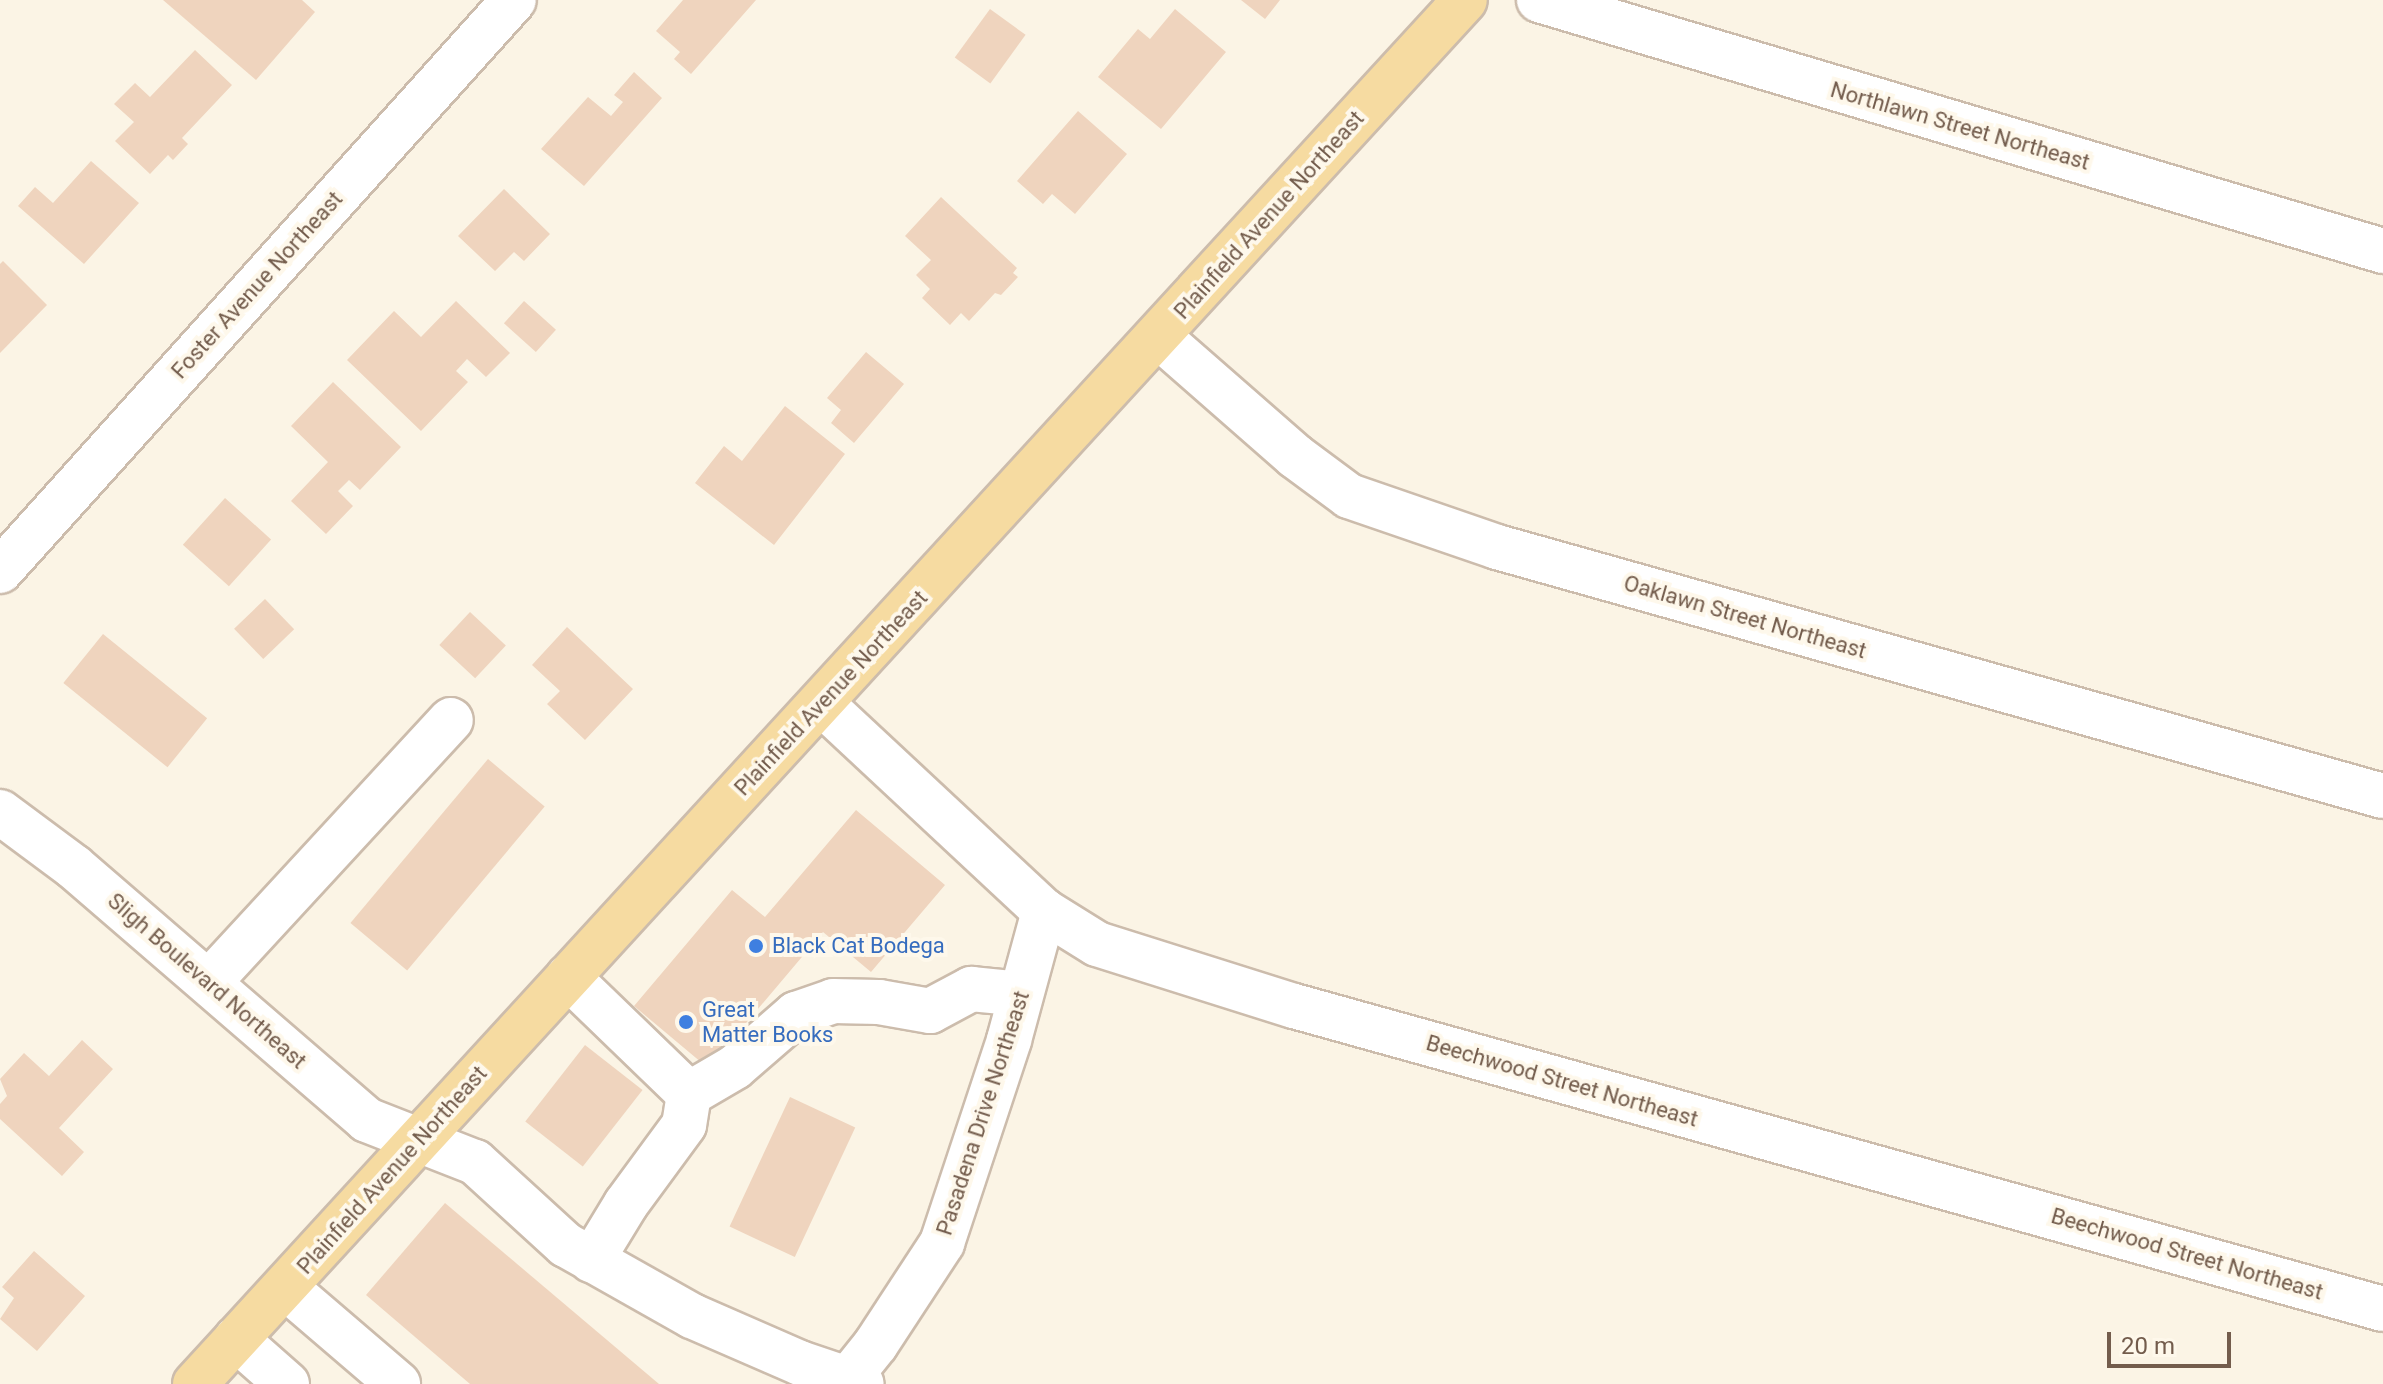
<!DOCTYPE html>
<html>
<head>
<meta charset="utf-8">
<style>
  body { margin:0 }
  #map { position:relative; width:2383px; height:1384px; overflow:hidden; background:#fbf4e5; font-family:Roboto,sans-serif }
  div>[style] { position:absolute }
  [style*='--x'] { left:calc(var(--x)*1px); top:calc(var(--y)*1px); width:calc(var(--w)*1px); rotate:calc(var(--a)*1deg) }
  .building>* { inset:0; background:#efd4be; transform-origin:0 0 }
  .roads { filter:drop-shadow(2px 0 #ccbcac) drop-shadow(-2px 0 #ccbcac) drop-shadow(0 2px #ccbcac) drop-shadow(0 -2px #ccbcac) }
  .minor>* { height:44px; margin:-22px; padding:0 22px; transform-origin:22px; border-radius:22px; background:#fff }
  .major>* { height:44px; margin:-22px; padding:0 22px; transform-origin:22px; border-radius:22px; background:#f6dba1 }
  .dots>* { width:22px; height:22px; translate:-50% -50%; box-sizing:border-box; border:4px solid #fef8eb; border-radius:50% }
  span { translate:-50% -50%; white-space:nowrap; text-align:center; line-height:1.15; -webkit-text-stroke:8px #fef8eb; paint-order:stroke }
  .street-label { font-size:22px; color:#735c4c }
  .shop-label { font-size:22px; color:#366cbe }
  .left { translate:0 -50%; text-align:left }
  .scale { position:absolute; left:2107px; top:1332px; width:124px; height:36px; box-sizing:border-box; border:4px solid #735c4c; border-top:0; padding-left:10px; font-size:24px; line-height:28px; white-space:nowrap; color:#735c4c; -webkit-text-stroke:6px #fef8eb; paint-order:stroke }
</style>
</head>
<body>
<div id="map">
  <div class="building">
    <div style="clip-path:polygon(163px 0,302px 0,315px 12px,256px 80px)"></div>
    <div style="clip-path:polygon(683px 0,756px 0,691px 74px,674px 59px,680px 52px,656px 31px)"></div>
    <div style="clip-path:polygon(1241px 0,1280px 0,1265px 19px)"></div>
    <div style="left:990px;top:9px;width:44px;height:60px;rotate:36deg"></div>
    <div style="clip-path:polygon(1175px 9px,1226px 52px,1161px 129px,1098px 77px,1138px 29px,1150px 39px)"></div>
    <div style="clip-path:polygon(195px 50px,232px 85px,182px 138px,188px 144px,173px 160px,168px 155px,150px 174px,115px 141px,134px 122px,114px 104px,135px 83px,150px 97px)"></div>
    <div style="clip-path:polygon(634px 72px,662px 98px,584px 186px,541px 149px,588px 97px,611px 116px,623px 102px,614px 95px)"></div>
    <div style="clip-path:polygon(1078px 111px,1127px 154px,1075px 214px,1052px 194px,1043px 204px,1017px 181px)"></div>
    <div style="clip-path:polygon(91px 161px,139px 203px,84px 264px,18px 206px,35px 187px,53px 203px)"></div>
    <div style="clip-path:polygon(504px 189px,550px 234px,524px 261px,514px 252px,495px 271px,458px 236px)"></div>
    <div style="clip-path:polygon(941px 197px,1017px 268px,1013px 273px,1018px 277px,1001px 295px,995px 293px,969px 321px,961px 313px,950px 325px,922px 298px,930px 289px,916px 275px,931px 260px,905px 236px)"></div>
    <div style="clip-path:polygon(3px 261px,47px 305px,0 353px,0 264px)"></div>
    <div style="clip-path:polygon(456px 301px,510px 353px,486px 377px,467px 359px,456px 371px,468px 382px,421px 431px,347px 360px,394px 311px,421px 337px)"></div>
    <div style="left:524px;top:301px;width:43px;height:30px;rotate:42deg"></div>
    <div style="clip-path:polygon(866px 352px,904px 384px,854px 443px,831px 423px,841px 410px,827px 398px)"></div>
    <div style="clip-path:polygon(333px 382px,401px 447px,360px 490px,349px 480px,338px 491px,353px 506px,326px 534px,291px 501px,328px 462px,291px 426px)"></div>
    <div style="clip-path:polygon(785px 406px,845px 454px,774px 545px,695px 483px,724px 446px,742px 461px)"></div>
    <div style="left:225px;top:498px;width:62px;height:63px;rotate:42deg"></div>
    <div style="left:265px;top:599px;width:42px;height:43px;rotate:46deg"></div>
    <div style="left:470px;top:612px;width:49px;height:45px;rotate:43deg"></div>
    <div style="clip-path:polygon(567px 627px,633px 689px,585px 740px,547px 704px,560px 691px,532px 665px)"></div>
    <div style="left:103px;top:634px;width:134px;height:63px;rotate:39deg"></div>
    <div style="left:488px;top:759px;width:74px;height:214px;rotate:40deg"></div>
    <div style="clip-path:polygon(856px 810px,945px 885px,871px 972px,823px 932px,708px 1068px,634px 1006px,732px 890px,765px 917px)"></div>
    <div style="clip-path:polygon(82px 1040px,113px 1069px,59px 1128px,84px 1152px,62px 1176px,0 1119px,0 1104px,7px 1096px,0 1079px,24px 1053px,49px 1076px)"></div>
    <div style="left:585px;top:1045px;width:73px;height:97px;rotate:38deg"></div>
    <div style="left:790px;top:1097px;width:72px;height:143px;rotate:25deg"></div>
    <div style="clip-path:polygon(445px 1203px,659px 1384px,470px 1384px,366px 1295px)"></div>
    <div style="clip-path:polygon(34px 1251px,85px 1296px,37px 1351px,0 1319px,14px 1298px,2px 1287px)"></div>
  </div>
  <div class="roads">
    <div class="minor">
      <div style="--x:1539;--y:0;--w:881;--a:16.56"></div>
      <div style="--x:1158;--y:336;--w:182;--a:41.2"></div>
      <div style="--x:1295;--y:456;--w:67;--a:36.5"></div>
      <div style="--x:1349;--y:496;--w:157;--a:19"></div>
      <div style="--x:1497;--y:547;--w:920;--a:15.7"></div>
      <div style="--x:0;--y:571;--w:768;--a:-48.01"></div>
      <div style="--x:821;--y:703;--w:305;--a:43"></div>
      <div style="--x:1044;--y:911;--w:62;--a:31.9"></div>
      <div style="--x:1097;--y:944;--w:207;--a:17.5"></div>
      <div style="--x:1294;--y:1006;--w:1130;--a:15.55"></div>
      <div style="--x:0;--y:812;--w:92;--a:36.6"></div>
      <div style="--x:74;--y:867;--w:387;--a:40.8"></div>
      <div style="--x:367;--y:1120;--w:116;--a:21.3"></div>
      <div style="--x:475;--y:1162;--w:123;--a:42.4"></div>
      <div style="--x:566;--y:1245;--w:145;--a:29.4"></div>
      <div style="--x:692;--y:1316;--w:118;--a:23.5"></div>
      <div style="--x:800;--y:1363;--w:65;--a:18.7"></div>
      <div style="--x:568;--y:977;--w:168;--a:44"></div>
      <div style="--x:689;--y:1094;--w:31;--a:99"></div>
      <div style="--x:684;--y:1125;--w:98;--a:126.3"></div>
      <div style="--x:626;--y:1204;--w:66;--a:121.3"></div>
      <div style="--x:210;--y:981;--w:355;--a:-47.3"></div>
      <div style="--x:689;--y:1094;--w:53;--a:-30.4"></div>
      <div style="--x:735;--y:1067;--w:81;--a:-41"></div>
      <div style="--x:796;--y:1014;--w:39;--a:-19"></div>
      <div style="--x:833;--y:1001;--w:46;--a:1.2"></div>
      <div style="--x:879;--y:1002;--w:52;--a:10"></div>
      <div style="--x:930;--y:1011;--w:47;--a:-28.2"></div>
      <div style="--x:971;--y:989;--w:50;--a:5.7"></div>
      <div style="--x:285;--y:1287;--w:149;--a:40.6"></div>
      <div style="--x:236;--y:1339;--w:68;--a:41.4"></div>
      <div style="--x:844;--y:1384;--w:51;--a:-51.3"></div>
      <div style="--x:876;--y:1344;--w:121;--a:-56.8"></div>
      <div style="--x:942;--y:1243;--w:214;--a:-71.7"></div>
      <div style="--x:1009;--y:1040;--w:134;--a:-74.8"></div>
    </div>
    <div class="major">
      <div style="--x:195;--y:1384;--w:1878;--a:-47.46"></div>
    </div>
  </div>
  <div class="dots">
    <div style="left:756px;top:946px;background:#3f7fe0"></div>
    <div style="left:686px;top:1022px;background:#3f7fe0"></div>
  </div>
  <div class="street-label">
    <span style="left:1960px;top:126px;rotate:16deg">Northlawn Street Northeast</span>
    <span style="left:1269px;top:215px;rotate:-48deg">Plainfield Avenue Northeast</span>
    <span style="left:257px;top:285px;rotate:-48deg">Foster Avenue Northeast</span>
    <span style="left:1745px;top:617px;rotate:16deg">Oaklawn Street Northeast</span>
    <span style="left:831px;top:693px;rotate:-47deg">Plainfield Avenue Northeast</span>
    <span style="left:207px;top:981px;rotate:41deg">Sligh Boulevard Northeast</span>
    <span style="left:1562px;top:1081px;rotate:16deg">Beechwood Street Northeast</span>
    <span style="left:983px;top:1113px;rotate:-72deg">Pasadena Drive Northeast</span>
    <span style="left:392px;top:1170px;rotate:-48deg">Plainfield Avenue Northeast</span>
    <span style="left:2187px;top:1254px;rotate:16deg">Beechwood Street Northeast</span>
  </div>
  <div class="shop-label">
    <span class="left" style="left:772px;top:946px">Black Cat Bodega</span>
    <span class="left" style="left:702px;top:1022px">Great<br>Matter Books</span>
  </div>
  <div class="scale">20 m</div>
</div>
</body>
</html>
